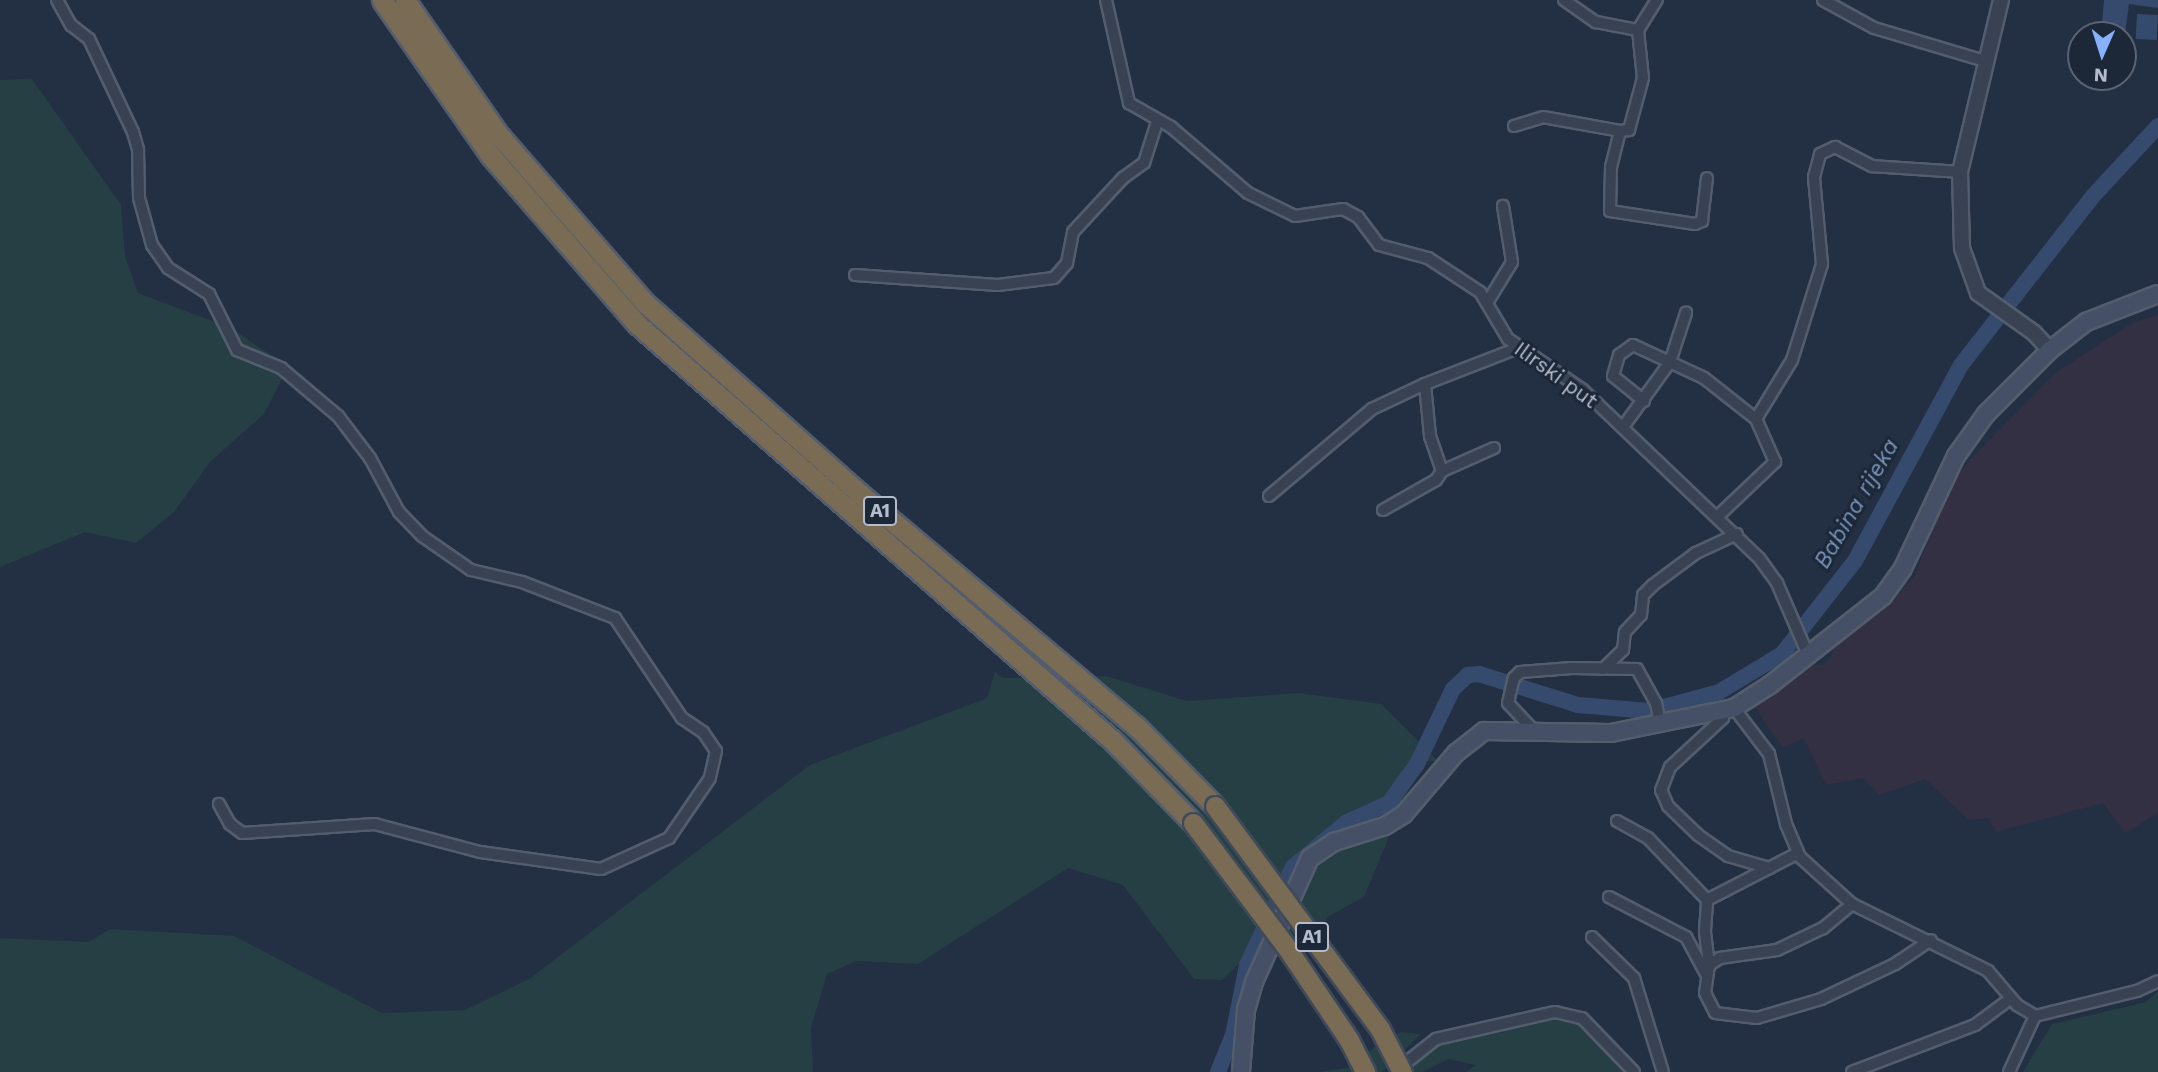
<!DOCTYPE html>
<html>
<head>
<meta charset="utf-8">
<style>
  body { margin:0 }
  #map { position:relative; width:2158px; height:1072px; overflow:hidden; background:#232f43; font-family:"Work Sans",sans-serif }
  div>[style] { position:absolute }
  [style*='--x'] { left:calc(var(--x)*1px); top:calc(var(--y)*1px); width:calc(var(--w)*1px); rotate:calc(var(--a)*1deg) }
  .medical>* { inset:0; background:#343043 }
  .green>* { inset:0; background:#253f44 }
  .water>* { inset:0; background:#354a6c; transform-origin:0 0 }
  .river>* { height:16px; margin:-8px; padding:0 8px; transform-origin:8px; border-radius:8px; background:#354a6c }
  .roads { filter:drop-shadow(2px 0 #535d6d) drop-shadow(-2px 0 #535d6d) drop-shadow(0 2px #535d6d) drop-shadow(0 -2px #535d6d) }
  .minor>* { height:10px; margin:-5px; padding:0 5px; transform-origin:5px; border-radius:5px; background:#384253 }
  .tertiary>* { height:14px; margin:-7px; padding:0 7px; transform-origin:7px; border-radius:7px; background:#384253 }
  .secondary>* { height:16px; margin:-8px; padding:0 8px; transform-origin:8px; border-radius:8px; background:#455066 }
  .motorway>* { height:19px; margin:-9.5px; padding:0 9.5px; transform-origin:9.5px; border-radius:9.5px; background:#7a6c54 }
  .bridges { filter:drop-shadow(2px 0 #3f4a5a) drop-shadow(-2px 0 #3f4a5a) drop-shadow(0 2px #3f4a5a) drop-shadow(0 -2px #3f4a5a) }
  .motorway-bridge>* { height:19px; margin:-9.5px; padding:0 9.5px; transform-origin:9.5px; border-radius:9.5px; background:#7a6c54 }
  span { translate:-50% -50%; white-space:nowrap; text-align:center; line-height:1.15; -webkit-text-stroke:6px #1c2738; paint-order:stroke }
  .shield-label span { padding:2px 5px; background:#1c2738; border:2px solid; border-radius:5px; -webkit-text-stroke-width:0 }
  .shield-label { font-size:19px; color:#b5bdcd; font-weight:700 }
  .street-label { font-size:21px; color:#b5bdcd }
  .water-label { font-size:23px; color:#7991b7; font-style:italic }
  .north { position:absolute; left:2067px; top:21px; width:70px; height:70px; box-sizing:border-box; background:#1c2738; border:2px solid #596374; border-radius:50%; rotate:183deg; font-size:19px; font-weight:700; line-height:28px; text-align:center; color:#b5bdcd }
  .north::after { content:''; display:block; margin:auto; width:24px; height:32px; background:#87b1ff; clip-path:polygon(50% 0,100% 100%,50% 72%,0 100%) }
</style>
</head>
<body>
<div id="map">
  <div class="medical">
    <div style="clip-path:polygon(2158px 315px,2158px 813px,2125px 833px,2103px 803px,1996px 832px,1988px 818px,1969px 820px,1925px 779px,1879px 795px,1863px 778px,1826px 785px,1804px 738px,1783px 748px,1752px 703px,1811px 665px,1822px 665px,1831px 657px,1834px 644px,1884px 609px,1915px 575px,1946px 495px,1966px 464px,2055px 373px,2134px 322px)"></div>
  </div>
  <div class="green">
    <div style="clip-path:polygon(32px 79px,121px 205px,125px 256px,138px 293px,231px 328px,288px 367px,264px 414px,210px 462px,174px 512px,136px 543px,85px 532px,0 567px,0 80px)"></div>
    <div style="clip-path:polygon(995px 671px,1002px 678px,1106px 676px,1187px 701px,1299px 693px,1381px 704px,1438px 761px,1420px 762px,1364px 897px,1329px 916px,1292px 956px,1243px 960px,1222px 980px,1194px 979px,1123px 885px,1068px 868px,918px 964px,856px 961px,827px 974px,811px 1028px,813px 1072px,0 1072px,0 938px,88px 942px,110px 929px,234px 936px,382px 1013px,465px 1010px,529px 979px,810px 765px,987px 698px)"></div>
    <div style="clip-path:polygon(2158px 991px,2158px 1072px,2023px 1072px,2052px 1024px,2146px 1002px)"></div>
    <div style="clip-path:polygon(1564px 1016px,1577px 1020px,1628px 1072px,1466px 1072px,1476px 1065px,1448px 1059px,1423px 1072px,1397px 1072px,1430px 1046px)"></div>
    <div style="clip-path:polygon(1401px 1032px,1421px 1034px,1382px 1072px,1319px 1072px,1354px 1067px,1377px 1044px)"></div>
  </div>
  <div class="water">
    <div style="clip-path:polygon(2104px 0,2158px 0,2158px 8px,2129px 4px,2123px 49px,2123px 35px,2101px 35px)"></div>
    <div style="left:2137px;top:14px;width:21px;height:25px;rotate:3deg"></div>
  </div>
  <div class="river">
    <div style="--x:1218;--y:1072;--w:40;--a:-68"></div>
    <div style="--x:1233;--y:1035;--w:71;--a:-78.7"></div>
    <div style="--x:1247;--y:965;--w:108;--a:-64.9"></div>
    <div style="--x:1293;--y:867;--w:70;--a:-39.8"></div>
    <div style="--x:1347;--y:822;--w:46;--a:-24.3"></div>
    <div style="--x:1389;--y:803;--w:48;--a:-54.3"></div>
    <div style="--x:1417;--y:764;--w:83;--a:-64.4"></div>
    <div style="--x:1453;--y:689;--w:21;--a:-43"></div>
    <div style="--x:1468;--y:675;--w:11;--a:-5"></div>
    <div style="--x:1479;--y:674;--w:104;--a:17.4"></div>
    <div style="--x:1578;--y:705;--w:71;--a:4.8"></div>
    <div style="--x:1649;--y:711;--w:73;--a:-15.2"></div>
    <div style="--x:1719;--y:692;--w:74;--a:-31.1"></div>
    <div style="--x:1782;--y:654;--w:118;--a:-51.9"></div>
    <div style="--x:1855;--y:561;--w:223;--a:-61.6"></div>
    <div style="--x:1961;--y:365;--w:214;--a:-52"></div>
    <div style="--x:2093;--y:196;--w:96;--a:-47.1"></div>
  </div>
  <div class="roads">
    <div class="minor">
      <div style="--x:57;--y:0;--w:29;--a:61"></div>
      <div style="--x:71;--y:25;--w:23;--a:38"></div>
      <div style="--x:89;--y:39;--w:103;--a:64.7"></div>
      <div style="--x:133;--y:132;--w:19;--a:74"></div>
      <div style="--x:138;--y:150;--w:48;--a:88.8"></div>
      <div style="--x:139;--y:198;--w:49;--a:74.5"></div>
      <div style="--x:152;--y:245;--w:28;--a:55"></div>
      <div style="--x:168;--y:268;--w:49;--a:32.4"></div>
      <div style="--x:209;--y:294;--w:63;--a:63.4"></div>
      <div style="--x:237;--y:350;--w:48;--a:22.2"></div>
      <div style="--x:281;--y:368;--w:75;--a:40.1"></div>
      <div style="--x:338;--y:416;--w:53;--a:52.7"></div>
      <div style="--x:370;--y:458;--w:61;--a:61.8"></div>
      <div style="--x:399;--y:512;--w:33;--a:46"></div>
      <div style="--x:422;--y:536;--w:60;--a:34.8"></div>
      <div style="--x:471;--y:570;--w:52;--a:13.2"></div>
      <div style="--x:522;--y:582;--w:100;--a:21.2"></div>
      <div style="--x:615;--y:618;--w:120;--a:56.2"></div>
      <div style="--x:682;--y:718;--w:25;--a:34"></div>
      <div style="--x:703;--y:732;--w:23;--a:56"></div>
      <div style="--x:716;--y:751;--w:28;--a:103"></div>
      <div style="--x:710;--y:778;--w:73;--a:124.3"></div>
      <div style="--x:669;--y:838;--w:75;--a:155.5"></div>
      <div style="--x:601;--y:869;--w:122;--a:-172"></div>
      <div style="--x:480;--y:852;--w:109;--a:-165.1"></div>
      <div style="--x:375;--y:824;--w:133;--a:176.1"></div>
      <div style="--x:242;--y:833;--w:15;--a:-143"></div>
      <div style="--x:230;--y:824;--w:23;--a:-119"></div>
      <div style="--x:1106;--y:0;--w:106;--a:77.4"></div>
      <div style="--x:1129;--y:103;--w:48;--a:29.7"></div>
      <div style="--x:1171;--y:127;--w:101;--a:40.6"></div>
      <div style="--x:1248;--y:193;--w:52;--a:26.1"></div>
      <div style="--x:1295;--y:216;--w:49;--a:-8.3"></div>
      <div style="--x:1343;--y:209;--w:17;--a:28"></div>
      <div style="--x:1358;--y:217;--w:35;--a:53"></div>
      <div style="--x:1379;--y:245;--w:51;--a:14.9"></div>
      <div style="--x:1428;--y:258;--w:62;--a:33.2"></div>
      <div style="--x:1480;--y:292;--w:55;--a:59.2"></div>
      <div style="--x:1508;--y:339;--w:91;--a:34.2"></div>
      <div style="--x:1583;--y:390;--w:243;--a:43.7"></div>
      <div style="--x:1759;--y:558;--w:31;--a:54"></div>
      <div style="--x:1777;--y:583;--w:81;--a:66.6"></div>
      <div style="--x:1564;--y:0;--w:39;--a:35"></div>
      <div style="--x:1596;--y:22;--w:43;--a:10.8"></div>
      <div style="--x:1638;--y:30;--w:36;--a:-58"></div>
      <div style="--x:1823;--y:0;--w:58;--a:28.8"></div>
      <div style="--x:1874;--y:28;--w:116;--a:16.6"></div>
      <div style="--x:1638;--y:30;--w:48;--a:84.1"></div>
      <div style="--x:1643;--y:78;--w:54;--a:105.1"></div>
      <div style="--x:1629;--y:130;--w:9;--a:174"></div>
      <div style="--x:1620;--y:131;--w:37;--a:104"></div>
      <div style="--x:1611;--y:167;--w:44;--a:91.3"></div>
      <div style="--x:1610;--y:211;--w:86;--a:8.7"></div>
      <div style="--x:1695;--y:224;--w:8;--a:-23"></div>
      <div style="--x:1702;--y:221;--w:43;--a:-83.4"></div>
      <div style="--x:1514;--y:126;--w:30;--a:-17"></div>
      <div style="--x:1543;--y:117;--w:78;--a:10.3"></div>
      <div style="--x:855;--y:275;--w:143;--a:4"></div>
      <div style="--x:998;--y:285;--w:56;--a:-7.1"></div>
      <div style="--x:1054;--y:278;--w:20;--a:-49"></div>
      <div style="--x:1067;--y:263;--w:32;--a:-79"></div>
      <div style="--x:1073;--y:232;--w:74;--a:-47.2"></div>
      <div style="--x:1123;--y:178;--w:26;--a:-36"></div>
      <div style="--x:1144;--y:163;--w:43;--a:-72.4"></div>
      <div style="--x:1487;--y:303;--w:48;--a:-58.6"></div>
      <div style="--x:1512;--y:262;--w:57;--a:-99.1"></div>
      <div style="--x:1644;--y:401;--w:40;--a:-141"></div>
      <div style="--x:1613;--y:376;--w:22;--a:-74"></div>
      <div style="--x:1619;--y:355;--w:17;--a:-36"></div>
      <div style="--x:1633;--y:345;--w:78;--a:24.9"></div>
      <div style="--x:1704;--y:378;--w:66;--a:38.3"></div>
      <div style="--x:1623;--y:427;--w:80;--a:-54.1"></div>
      <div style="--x:1670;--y:362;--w:52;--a:-71.9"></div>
      <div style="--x:1494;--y:448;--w:57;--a:156.1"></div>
      <div style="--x:1442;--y:471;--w:37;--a:-109"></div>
      <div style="--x:1430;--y:436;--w:52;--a:-95.5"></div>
      <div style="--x:1425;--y:384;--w:100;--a:-21.2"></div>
      <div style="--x:1269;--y:496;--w:135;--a:-40.2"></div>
      <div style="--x:1372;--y:409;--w:59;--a:-25.3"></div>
      <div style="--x:1383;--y:510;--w:61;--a:-29.5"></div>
      <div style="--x:1436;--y:480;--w:11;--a:-56"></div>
      <div style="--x:1718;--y:516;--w:79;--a:-43.5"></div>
      <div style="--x:1775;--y:462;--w:47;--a:-113.8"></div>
      <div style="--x:1756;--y:419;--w:69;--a:-58.6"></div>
      <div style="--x:1792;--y:360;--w:101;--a:-72.6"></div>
      <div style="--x:1822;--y:264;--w:87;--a:-95.3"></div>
      <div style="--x:1814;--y:177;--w:24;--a:-75"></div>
      <div style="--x:1820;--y:154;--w:17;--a:-25"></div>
      <div style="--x:1835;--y:147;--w:42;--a:27.2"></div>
      <div style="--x:1872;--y:166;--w:88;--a:3.9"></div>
      <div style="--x:1603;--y:669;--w:28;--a:-44"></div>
      <div style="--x:1623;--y:650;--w:18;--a:-84"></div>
      <div style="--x:1625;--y:632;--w:23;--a:-47"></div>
      <div style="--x:1641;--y:615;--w:20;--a:-84"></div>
      <div style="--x:1643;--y:595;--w:14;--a:-45"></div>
      <div style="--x:1653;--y:585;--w:54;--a:-36.7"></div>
      <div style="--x:1696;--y:553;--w:45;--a:-24.9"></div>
      <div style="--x:1734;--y:708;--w:58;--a:52.7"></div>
      <div style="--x:1769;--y:754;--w:72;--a:76.3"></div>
      <div style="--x:1786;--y:824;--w:36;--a:67"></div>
      <div style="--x:1800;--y:857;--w:70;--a:42.1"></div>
      <div style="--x:1852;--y:904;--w:152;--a:26.2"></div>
      <div style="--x:1988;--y:971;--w:45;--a:49.5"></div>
      <div style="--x:2017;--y:1005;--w:21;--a:31"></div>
      <div style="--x:2035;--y:1016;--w:105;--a:-13.8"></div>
      <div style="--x:2137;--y:991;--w:23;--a:-25"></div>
      <div style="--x:1723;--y:711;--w:7;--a:90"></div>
      <div style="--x:1723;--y:718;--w:72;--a:137.2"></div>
      <div style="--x:1670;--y:767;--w:25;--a:111"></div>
      <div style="--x:1661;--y:790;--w:17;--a:66"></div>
      <div style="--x:1668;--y:806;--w:42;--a:44"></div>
      <div style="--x:1698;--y:835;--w:37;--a:35"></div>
      <div style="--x:1728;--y:856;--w:43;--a:16.3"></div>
      <div style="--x:1534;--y:731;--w:38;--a:-133"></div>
      <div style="--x:1508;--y:703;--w:26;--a:-77"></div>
      <div style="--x:1514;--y:678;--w:8;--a:-45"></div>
      <div style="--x:1520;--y:672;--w:52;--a:-4.4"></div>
      <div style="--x:1572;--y:668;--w:65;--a:0.9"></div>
      <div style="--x:1637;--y:669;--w:39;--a:61"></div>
      <div style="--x:1656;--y:703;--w:20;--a:79"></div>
      <div style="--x:1617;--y:821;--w:35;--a:29"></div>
      <div style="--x:1648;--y:838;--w:86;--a:46.4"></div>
      <div style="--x:1609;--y:897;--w:87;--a:27.5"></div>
      <div style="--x:1686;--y:937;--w:44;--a:61.7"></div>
      <div style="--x:1852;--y:904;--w:38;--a:140"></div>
      <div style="--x:1823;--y:928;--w:51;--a:154.4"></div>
      <div style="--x:1777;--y:950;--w:58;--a:172"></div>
      <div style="--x:1720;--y:958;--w:13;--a:148"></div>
      <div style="--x:1709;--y:965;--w:28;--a:98"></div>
      <div style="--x:1705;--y:993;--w:22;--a:63"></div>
      <div style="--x:1715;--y:1013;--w:42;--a:6.8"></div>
      <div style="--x:1757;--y:1018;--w:67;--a:-16.5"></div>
      <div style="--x:1821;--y:999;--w:82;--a:-25.3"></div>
      <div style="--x:1895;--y:964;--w:43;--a:-33.7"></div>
      <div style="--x:1592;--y:937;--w:59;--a:44.3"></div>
      <div style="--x:1634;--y:978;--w:98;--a:72.9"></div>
      <div style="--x:1709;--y:965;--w:34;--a:-97"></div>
      <div style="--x:1705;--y:931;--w:31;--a:-86"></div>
      <div style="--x:1707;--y:900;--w:102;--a:-27.3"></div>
      <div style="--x:1398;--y:1069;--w:48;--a:-38.3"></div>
      <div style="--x:1436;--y:1039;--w:122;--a:-12.8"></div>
      <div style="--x:1555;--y:1012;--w:28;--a:13"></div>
      <div style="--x:1582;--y:1018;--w:75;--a:46.1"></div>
      <div style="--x:1852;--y:1072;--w:132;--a:-20.9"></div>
      <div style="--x:1975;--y:1025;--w:44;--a:-36.6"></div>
      <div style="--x:2009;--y:1072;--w:62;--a:-65.1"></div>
    </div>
    <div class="tertiary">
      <div style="--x:2001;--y:0;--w:177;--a:103.4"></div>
      <div style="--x:1960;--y:172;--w:76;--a:88.5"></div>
      <div style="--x:1962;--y:248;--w:48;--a:70.4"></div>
      <div style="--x:1978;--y:293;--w:69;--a:35.5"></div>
      <div style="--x:2034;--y:333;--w:23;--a:47"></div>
    </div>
    <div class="secondary">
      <div style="--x:1241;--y:1072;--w:62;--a:-85.4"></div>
      <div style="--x:1246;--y:1010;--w:29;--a:-74"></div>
      <div style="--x:1254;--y:982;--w:136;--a:-65.7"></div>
      <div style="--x:1310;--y:858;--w:29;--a:-34"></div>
      <div style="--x:1334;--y:842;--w:53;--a:-17.4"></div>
      <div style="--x:1385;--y:826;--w:22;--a:-32"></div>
      <div style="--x:1404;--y:814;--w:80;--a:-49.6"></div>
      <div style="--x:1456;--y:753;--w:36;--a:-38"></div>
      <div style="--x:1484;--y:731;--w:127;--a:0.9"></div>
      <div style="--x:1611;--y:733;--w:126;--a:-11.5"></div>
      <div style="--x:1734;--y:708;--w:43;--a:-32.6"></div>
      <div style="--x:1770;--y:685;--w:144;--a:-38.2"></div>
      <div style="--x:1883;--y:596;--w:34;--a:-54"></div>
      <div style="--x:1903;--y:568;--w:124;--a:-64.7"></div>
      <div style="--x:1956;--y:456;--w:52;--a:-54.5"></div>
      <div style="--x:1986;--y:414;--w:91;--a:-45"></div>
      <div style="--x:2050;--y:350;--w:46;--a:-37.9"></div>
      <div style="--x:2086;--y:322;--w:77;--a:-21.3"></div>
    </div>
    <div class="motorway">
      <div style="--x:382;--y:0;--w:189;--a:55.1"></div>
      <div style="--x:490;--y:155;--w:224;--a:49"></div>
      <div style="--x:637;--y:324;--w:633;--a:41.22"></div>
      <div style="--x:1113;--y:741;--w:115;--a:45.7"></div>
      <div style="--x:405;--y:0;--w:163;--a:55.2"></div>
      <div style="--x:498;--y:134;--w:224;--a:49"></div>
      <div style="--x:645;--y:303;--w:286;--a:41.6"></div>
      <div style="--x:859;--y:493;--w:363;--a:40.1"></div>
      <div style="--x:1137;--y:727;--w:111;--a:45.4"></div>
    </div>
  </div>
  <div class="bridges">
    <div class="motorway-bridge">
      <div style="--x:1215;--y:806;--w:277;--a:53.5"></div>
      <div style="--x:1380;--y:1029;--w:48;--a:62.9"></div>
      <div style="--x:1193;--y:823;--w:153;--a:53"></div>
      <div style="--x:1285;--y:945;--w:115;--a:56"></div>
      <div style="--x:1349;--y:1040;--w:36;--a:63"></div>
    </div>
  </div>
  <div class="shield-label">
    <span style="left:880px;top:511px">A1</span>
    <span style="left:1312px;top:937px">A1</span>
  </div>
  <div class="street-label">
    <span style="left:1556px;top:375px;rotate:36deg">Ilirski put</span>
  </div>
  <div class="water-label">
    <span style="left:1857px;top:504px;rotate:-60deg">Babina rijeka</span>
  </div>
  <div class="north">N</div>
</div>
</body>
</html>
